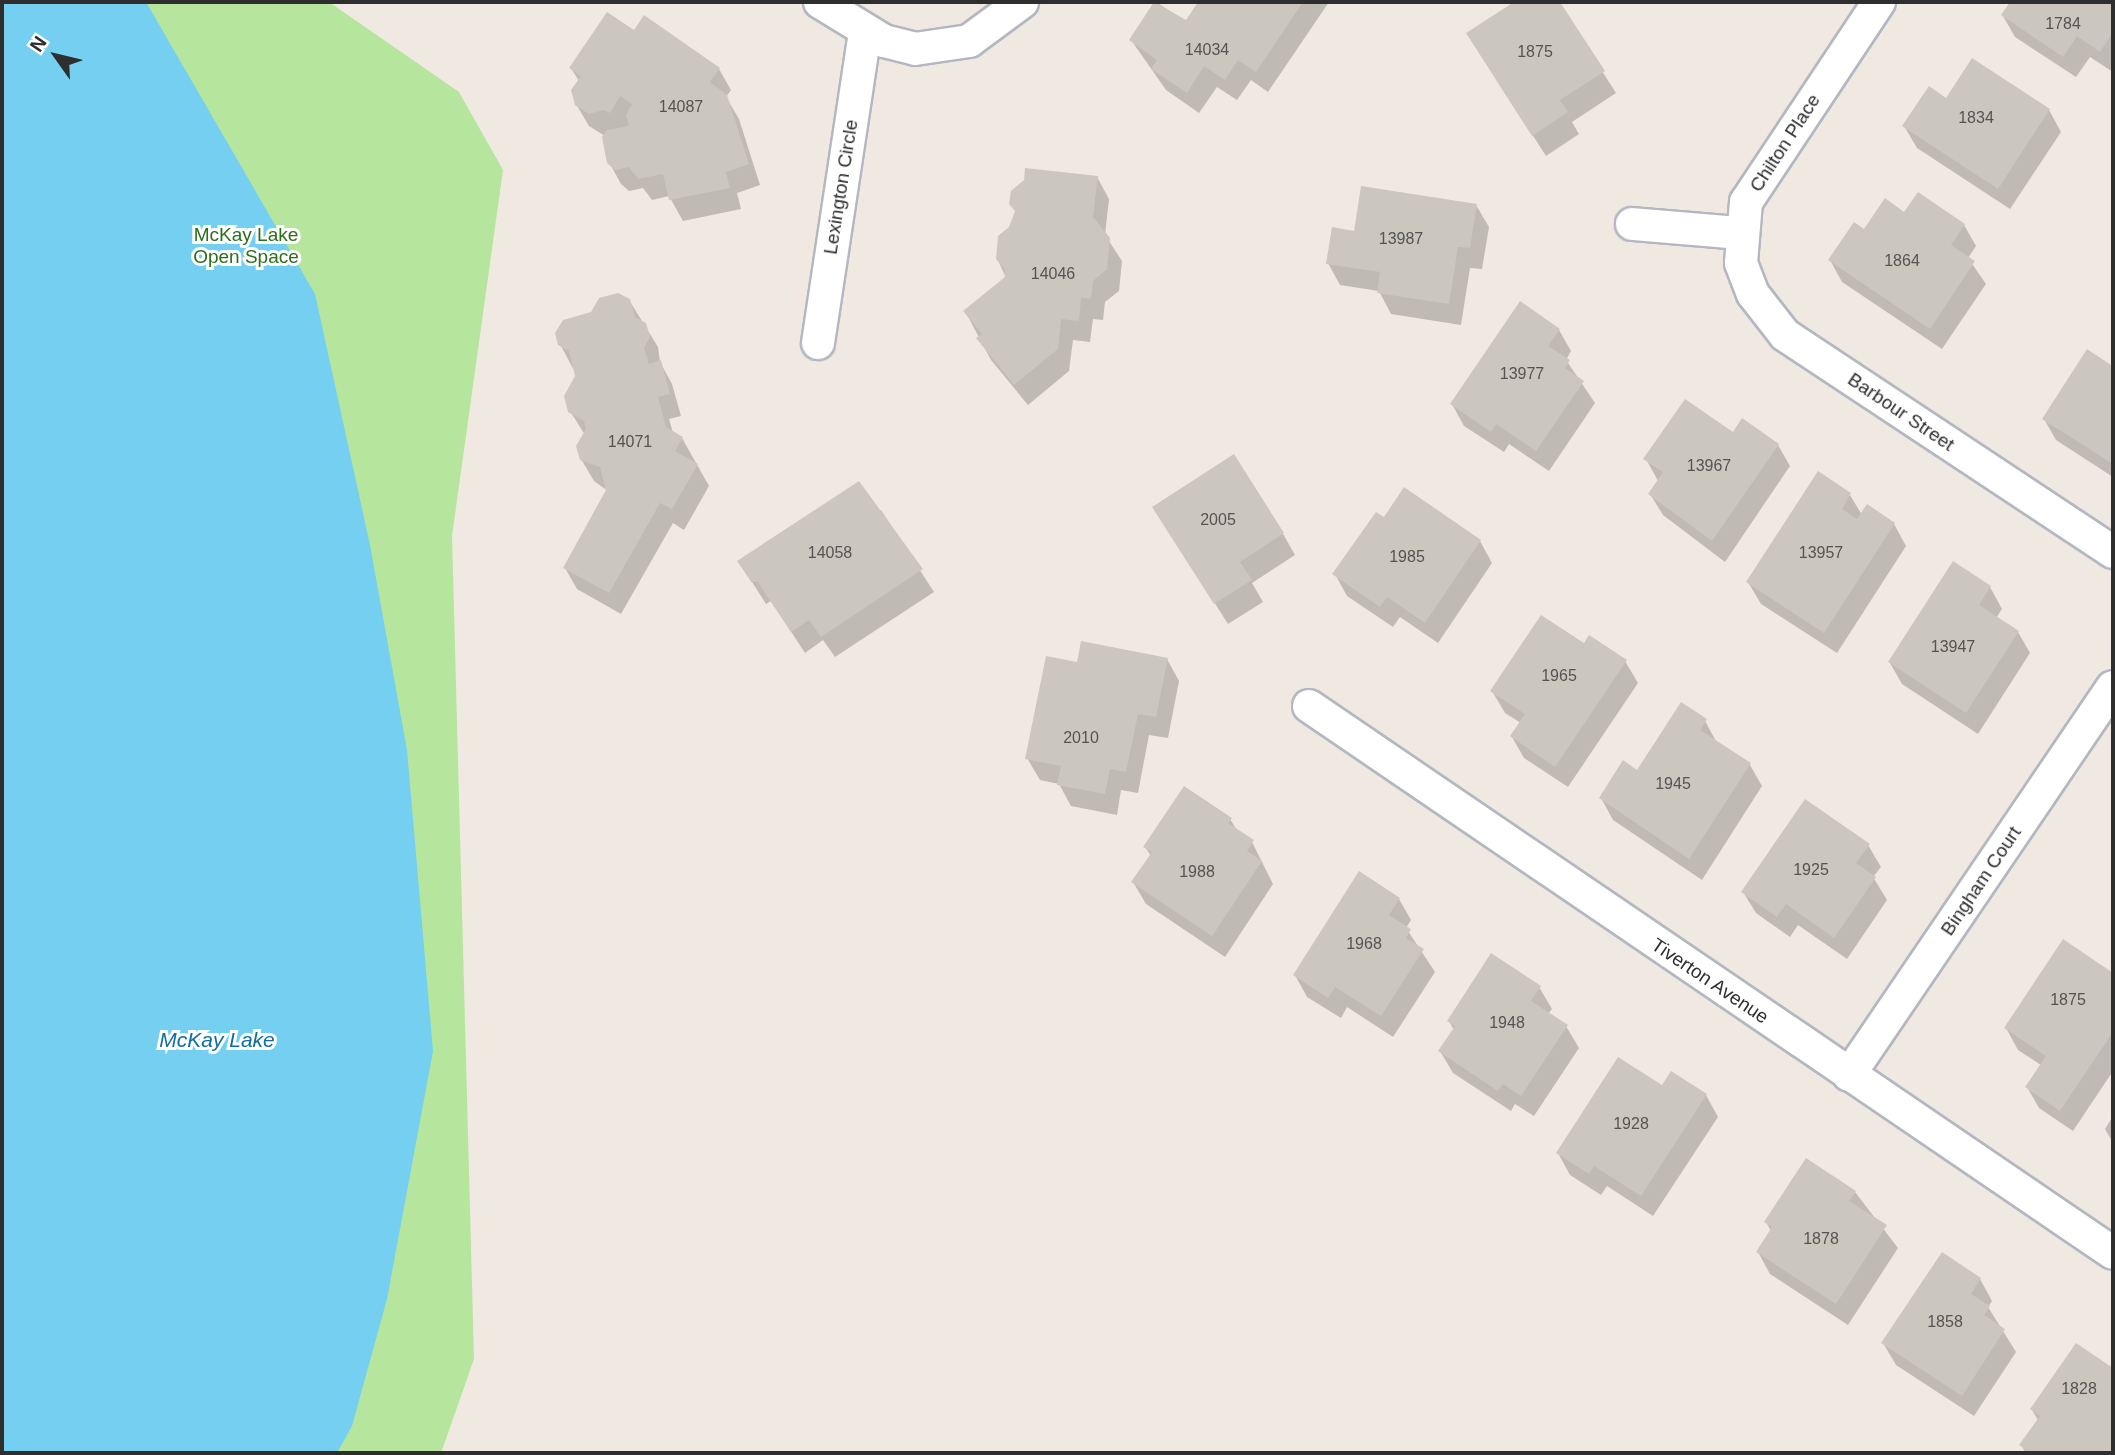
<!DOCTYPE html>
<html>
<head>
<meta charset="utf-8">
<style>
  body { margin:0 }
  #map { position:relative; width:2115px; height:1455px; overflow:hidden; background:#efe9e1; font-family:Arial,sans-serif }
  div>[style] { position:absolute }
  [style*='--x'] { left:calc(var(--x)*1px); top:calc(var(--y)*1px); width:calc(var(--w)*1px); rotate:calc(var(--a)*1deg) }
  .green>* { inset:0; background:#b6e59e }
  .water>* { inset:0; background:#75cff0 }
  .shadow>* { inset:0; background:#0003 }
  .building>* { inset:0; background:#cbc7bf }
  .roads { filter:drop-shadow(2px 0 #b4b7c1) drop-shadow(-2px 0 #b4b7c1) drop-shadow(0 2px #b4b7c1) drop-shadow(0 -2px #b4b7c1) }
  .street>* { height:32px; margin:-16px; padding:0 16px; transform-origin:16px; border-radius:16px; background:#fff }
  span { translate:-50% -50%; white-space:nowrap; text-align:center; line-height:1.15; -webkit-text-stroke:6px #fff; paint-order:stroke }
  .number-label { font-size:16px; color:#555452 }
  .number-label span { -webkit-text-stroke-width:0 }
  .street-label { font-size:19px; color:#2e2e2e }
  .park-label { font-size:19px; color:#2c6e1b }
  .water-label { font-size:21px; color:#0d6fa3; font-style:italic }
  .frame { position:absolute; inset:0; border:4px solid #2e2e2e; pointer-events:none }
  .north { position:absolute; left:21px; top:21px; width:70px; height:70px; -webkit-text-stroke:5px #fff; paint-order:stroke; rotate:304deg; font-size:19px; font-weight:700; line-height:28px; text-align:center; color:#2e2e2e }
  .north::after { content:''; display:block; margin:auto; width:24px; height:32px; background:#2e2e2e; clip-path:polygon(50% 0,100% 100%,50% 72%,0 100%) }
</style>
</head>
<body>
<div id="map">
  <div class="green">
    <div style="clip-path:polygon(2px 2px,329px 2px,459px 92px,503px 170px,452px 536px,474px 1359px,441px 1453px,2px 1453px)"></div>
  </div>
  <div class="water">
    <div style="clip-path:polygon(2px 2px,146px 2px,315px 294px,370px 545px,407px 750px,433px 1051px,387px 1299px,352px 1426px,337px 1453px,2px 1453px)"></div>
  </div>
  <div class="shadow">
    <div style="clip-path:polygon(1156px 2px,1187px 22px,1200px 2px,1329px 2px,1268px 92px,1251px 80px,1237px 100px,1217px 87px,1199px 113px,1166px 90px,1131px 40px)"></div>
    <div style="clip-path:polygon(1517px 2px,1558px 2px,1616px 93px,1572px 122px,1579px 134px,1546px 156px,1468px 34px)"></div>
    <div style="clip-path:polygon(2012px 2px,2113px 2px,2113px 72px,2090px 57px,2076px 77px,2015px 37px,2003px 16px)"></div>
    <div style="clip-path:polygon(634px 32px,719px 69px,731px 90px,726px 97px,739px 119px,760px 185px,737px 193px,741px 209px,683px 221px,669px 196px,652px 200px,643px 188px,629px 191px,621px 184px,609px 162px,605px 136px,589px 126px,576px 104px,579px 81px,571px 68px)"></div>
    <div style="clip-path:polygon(1946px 100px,2049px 110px,2061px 132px,2010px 209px,1917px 148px,1904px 126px)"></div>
    <div style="clip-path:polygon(1097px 177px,1109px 199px,1105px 235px,1122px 261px,1119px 291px,1105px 302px,1103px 320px,1093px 319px,1090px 342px,1073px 340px,1069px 371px,1028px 405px,991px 360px,965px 311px,1006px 278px,997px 258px)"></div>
    <div style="clip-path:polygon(1476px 205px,1489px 227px,1482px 269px,1470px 268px,1461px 325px,1391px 314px,1379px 291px,1340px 285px,1328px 263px,1355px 233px)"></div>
    <div style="clip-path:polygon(1905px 214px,1964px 225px,1976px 246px,1968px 258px,1986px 284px,1942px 349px,1842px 282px,1830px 260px)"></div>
    <div style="clip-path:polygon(629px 300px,658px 347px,660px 362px,672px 384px,681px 416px,669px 419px,673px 433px,682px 438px,709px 486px,684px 530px,673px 523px,621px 614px,577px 589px,565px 568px,608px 491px,594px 481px,581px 459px,585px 435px,570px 411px,577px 376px,560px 344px)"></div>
    <div style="clip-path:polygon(1559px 330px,1571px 351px,1566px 360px,1595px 403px,1549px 471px,1509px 444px,1504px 452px,1464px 426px,1452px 404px)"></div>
    <div style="clip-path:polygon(2113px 365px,2113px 477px,2056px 440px,2044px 419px)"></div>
    <div style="clip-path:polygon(1733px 434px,1778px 445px,1790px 466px,1725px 562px,1663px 515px,1650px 494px,1658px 481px,1646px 459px)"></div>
    <div style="clip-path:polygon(1850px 495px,1862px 515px,1894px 524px,1906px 546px,1837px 653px,1761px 604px,1748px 582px)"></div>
    <div style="clip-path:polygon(881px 510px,934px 592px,835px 657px,823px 640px,805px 653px,771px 601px,766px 604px,752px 582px)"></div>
    <div style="clip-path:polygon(1384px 520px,1480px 541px,1492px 563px,1438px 643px,1400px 617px,1393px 627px,1347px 596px,1335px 574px)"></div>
    <div style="clip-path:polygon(1167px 528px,1283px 534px,1295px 555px,1252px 583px,1263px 602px,1228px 624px)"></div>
    <div style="clip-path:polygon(1990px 587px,2002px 609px,1996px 618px,2018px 632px,2030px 653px,1978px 734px,1902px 684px,1890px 663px)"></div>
    <div style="clip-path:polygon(1584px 645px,1625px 661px,1638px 683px,1568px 787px,1524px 758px,1512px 737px,1521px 723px,1505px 713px,1492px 691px)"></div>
    <div style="clip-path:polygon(1167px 659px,1179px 681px,1168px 738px,1149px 735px,1138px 793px,1121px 790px,1117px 815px,1071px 806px,1059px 784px,1040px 780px,1027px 758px,1078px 664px)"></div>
    <div style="clip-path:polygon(1705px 721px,1717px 743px,1750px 765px,1762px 786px,1702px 880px,1613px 820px,1601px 798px)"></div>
    <div style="clip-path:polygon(1230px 819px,1238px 832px,1252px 842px,1273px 884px,1225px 957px,1146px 904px,1133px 882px,1151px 856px,1145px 847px)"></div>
    <div style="clip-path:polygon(1868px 845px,1881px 867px,1873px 877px,1887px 900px,1847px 959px,1798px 925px,1790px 937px,1756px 913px,1743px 892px)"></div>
    <div style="clip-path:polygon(1399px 899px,1411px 920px,1406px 928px,1435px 972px,1393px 1037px,1347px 1007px,1341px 1018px,1307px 997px,1295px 975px)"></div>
    <div style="clip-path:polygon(2064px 941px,2113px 975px,2113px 1071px,2073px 1131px,2039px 1108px,2027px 1087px,2041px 1065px,2018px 1050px,2006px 1028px)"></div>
    <div style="clip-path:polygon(1539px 987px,1552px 1009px,1548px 1014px,1566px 1026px,1579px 1048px,1534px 1116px,1515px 1104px,1511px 1111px,1453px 1073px,1440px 1051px,1454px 1030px,1449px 1021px)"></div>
    <div style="clip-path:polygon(1662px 1087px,1706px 1095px,1718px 1117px,1653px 1216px,1607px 1186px,1601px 1195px,1570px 1175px,1558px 1153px)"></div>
    <div style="clip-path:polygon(2113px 1116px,2113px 1143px,2105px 1129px)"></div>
    <div style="clip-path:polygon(1855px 1192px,1898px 1248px,1848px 1325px,1770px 1274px,1758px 1252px,1771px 1231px,1766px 1222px)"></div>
    <div style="clip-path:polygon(1980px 1279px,1992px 1301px,1988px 1307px,2016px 1352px,1974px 1416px,1896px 1365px,1883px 1343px)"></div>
    <div style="clip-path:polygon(2077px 1346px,2113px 1371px,2113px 1453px,2026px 1453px,2021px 1445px,2038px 1420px,2032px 1410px)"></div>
  </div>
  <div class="building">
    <div style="clip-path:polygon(1154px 2px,1186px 20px,1198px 2px,1303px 2px,1256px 72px,1238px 60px,1225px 80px,1204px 66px,1187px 93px,1151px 69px,1157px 60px,1129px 40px)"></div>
    <div style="clip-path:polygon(1514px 2px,1560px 2px,1605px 71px,1560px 100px,1568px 112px,1532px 136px,1466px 33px)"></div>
    <div style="clip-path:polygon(2010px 2px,2113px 2px,2113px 32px,2100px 52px,2077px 36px,2063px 57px,2001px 15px)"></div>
    <div style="clip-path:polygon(607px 12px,634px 30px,644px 15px,720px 68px,710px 82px,727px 95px,749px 164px,726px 172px,730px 188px,669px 200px,663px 174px,638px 179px,629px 167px,615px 170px,607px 163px,602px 137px,607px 130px,629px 126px,626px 115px,632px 104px,620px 96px,610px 113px,604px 110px,589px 114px,575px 105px,571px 90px,581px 76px,569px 68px)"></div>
    <div style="clip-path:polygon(1972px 58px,2050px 109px,1998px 189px,1902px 126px,1929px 86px,1946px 98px)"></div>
    <div style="clip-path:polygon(1025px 168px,1098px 176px,1093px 217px,1110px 238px,1107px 269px,1093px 281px,1091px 299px,1081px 298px,1079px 321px,1061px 319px,1058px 349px,1014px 385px,976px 338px,982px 334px,963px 311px,1005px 277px,1005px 270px,996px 259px,998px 236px,1009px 227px,1015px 211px,1009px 204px,1011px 191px,1024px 180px)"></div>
    <div style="clip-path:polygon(1361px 186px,1477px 204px,1470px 248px,1458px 247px,1449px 304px,1377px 293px,1380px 272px,1326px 264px,1332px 227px,1354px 231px)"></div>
    <div style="clip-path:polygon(1918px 192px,1965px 224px,1951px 245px,1975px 261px,1930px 329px,1828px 260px,1854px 222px,1864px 229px,1885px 198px,1904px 212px)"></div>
    <div style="clip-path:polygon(618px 293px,630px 299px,635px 317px,646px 323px,650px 337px,644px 348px,649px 364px,661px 360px,670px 394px,658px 397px,666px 427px,683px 437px,675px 451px,698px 464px,672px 509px,660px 503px,609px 593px,563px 568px,606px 490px,600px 467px,580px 460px,576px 446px,586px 429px,584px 421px,568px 412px,564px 396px,575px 376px,569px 351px,558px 345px,555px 333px,563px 320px,591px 312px,599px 298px)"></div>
    <div style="clip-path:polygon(1520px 301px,1560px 329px,1548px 346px,1570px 360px,1565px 368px,1584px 381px,1536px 451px,1496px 424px,1491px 432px,1450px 404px)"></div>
    <div style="clip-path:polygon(2087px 349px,2111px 365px,2113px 362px,2113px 464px,2042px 419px)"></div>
    <div style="clip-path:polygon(1685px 399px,1733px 432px,1742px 418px,1779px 444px,1712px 541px,1648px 494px,1663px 472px,1643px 459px)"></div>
    <div style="clip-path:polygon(1234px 454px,1284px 533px,1240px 562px,1252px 580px,1214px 604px,1152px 507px)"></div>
    <div style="clip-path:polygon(1818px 471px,1851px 493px,1842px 509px,1857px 519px,1867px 504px,1895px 523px,1824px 633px,1746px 582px)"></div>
    <div style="clip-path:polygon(859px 481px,923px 569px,821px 637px,809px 620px,791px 632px,757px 581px,752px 583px,737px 561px)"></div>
    <div style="clip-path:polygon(1404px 487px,1481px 540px,1425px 623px,1387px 597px,1380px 607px,1332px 574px,1376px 512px,1384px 517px)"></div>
    <div style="clip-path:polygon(1953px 561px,1991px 586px,1979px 605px,2019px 631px,1966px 713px,1888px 662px)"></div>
    <div style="clip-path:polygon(1541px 615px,1584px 643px,1589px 635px,1627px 660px,1555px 767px,1510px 736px,1525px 714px,1490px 691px)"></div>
    <div style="clip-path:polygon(1081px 641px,1168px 658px,1156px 717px,1138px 714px,1126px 772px,1110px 769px,1105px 794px,1057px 785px,1061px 766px,1025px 759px,1046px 656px,1077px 662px)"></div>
    <div style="clip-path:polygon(1681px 702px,1707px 719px,1700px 730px,1751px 763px,1689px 859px,1599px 798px,1623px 760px,1637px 770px)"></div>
    <div style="clip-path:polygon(1184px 786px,1232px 818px,1228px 823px,1254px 840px,1247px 851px,1262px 861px,1212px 936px,1131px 882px,1152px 852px,1143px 847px)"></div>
    <div style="clip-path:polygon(1805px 799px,1870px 844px,1856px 863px,1876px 877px,1834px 938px,1786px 904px,1777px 917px,1741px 892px)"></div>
    <div style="clip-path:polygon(1359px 871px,1400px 898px,1389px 915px,1411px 929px,1406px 938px,1424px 949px,1381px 1016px,1335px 987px,1328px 998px,1293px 975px)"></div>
    <div style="clip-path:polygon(2063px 939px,2113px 973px,2113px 1032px,2060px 1111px,2025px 1087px,2046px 1056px,2004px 1028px)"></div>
    <div style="clip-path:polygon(1491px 953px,1541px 986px,1531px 1001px,1568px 1025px,1521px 1096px,1503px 1084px,1498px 1091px,1438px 1051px,1455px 1026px,1447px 1021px)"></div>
    <div style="clip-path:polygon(1618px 1057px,1662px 1085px,1671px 1071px,1707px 1094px,1641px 1196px,1594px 1166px,1589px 1174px,1556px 1153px)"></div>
    <div style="clip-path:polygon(1806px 1158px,1856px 1191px,1849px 1201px,1887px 1225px,1836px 1304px,1756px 1252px,1772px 1227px,1764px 1222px)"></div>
    <div style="clip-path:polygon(1942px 1252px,1981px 1278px,1971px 1294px,1990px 1306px,1984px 1315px,2005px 1329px,1962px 1396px,1881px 1343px)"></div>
    <div style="clip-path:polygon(2076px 1343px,2113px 1368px,2113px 1453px,2031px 1453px,2019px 1445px,2040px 1416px,2030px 1409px)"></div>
  </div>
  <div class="roads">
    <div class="street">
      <div style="--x:820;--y:2;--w:75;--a:31.4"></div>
      <div style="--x:884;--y:41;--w:32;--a:14"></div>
      <div style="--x:915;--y:49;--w:55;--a:-8.4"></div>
      <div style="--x:969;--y:41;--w:66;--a:-36.3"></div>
      <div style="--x:1879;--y:2;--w:240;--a:123.6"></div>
      <div style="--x:1746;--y:202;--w:61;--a:94.7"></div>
      <div style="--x:1741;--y:263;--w:33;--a:69"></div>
      <div style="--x:1753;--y:294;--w:52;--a:52"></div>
      <div style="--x:1785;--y:335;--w:393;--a:33.5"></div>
      <div style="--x:1632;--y:224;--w:108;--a:4.8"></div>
      <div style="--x:818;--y:343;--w:316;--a:-81.4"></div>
      <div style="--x:1309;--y:706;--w:972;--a:34.23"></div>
      <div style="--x:1849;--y:1075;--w:469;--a:-55.8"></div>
    </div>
  </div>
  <div class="number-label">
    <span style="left:2063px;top:24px">1784</span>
    <span style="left:1207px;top:50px">14034</span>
    <span style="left:1535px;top:52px">1875</span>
    <span style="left:681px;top:107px">14087</span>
    <span style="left:1976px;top:118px">1834</span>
    <span style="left:1401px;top:239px">13987</span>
    <span style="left:1902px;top:261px">1864</span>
    <span style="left:1053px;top:274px">14046</span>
    <span style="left:1522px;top:374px">13977</span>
    <span style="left:630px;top:442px">14071</span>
    <span style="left:1709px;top:466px">13967</span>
    <span style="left:1218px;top:520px">2005</span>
    <span style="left:830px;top:553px">14058</span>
    <span style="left:1821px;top:553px">13957</span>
    <span style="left:1407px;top:557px">1985</span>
    <span style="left:1953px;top:647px">13947</span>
    <span style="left:1559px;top:676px">1965</span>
    <span style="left:1081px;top:738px">2010</span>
    <span style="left:1673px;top:784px">1945</span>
    <span style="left:1811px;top:870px">1925</span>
    <span style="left:1197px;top:872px">1988</span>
    <span style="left:1364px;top:944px">1968</span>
    <span style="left:2068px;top:1000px">1875</span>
    <span style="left:1507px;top:1023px">1948</span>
    <span style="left:1631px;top:1124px">1928</span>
    <span style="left:1821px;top:1239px">1878</span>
    <span style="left:1945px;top:1322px">1858</span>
    <span style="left:2079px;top:1389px">1828</span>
  </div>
  <div class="street-label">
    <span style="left:1785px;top:143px;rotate:-57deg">Chilton Place</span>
    <span style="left:841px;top:187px;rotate:-81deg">Lexington Circle</span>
    <span style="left:1901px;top:412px;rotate:34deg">Barbour Street</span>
    <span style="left:1981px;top:881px;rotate:-56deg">Bingham Court</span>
    <span style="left:1710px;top:981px;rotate:34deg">Tiverton Avenue</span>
  </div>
  <div class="park-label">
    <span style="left:246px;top:246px">McKay Lake<br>Open Space</span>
  </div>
  <div class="water-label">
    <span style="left:217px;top:1040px">McKay Lake</span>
  </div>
  <div class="frame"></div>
  <div class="north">N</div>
</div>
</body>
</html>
